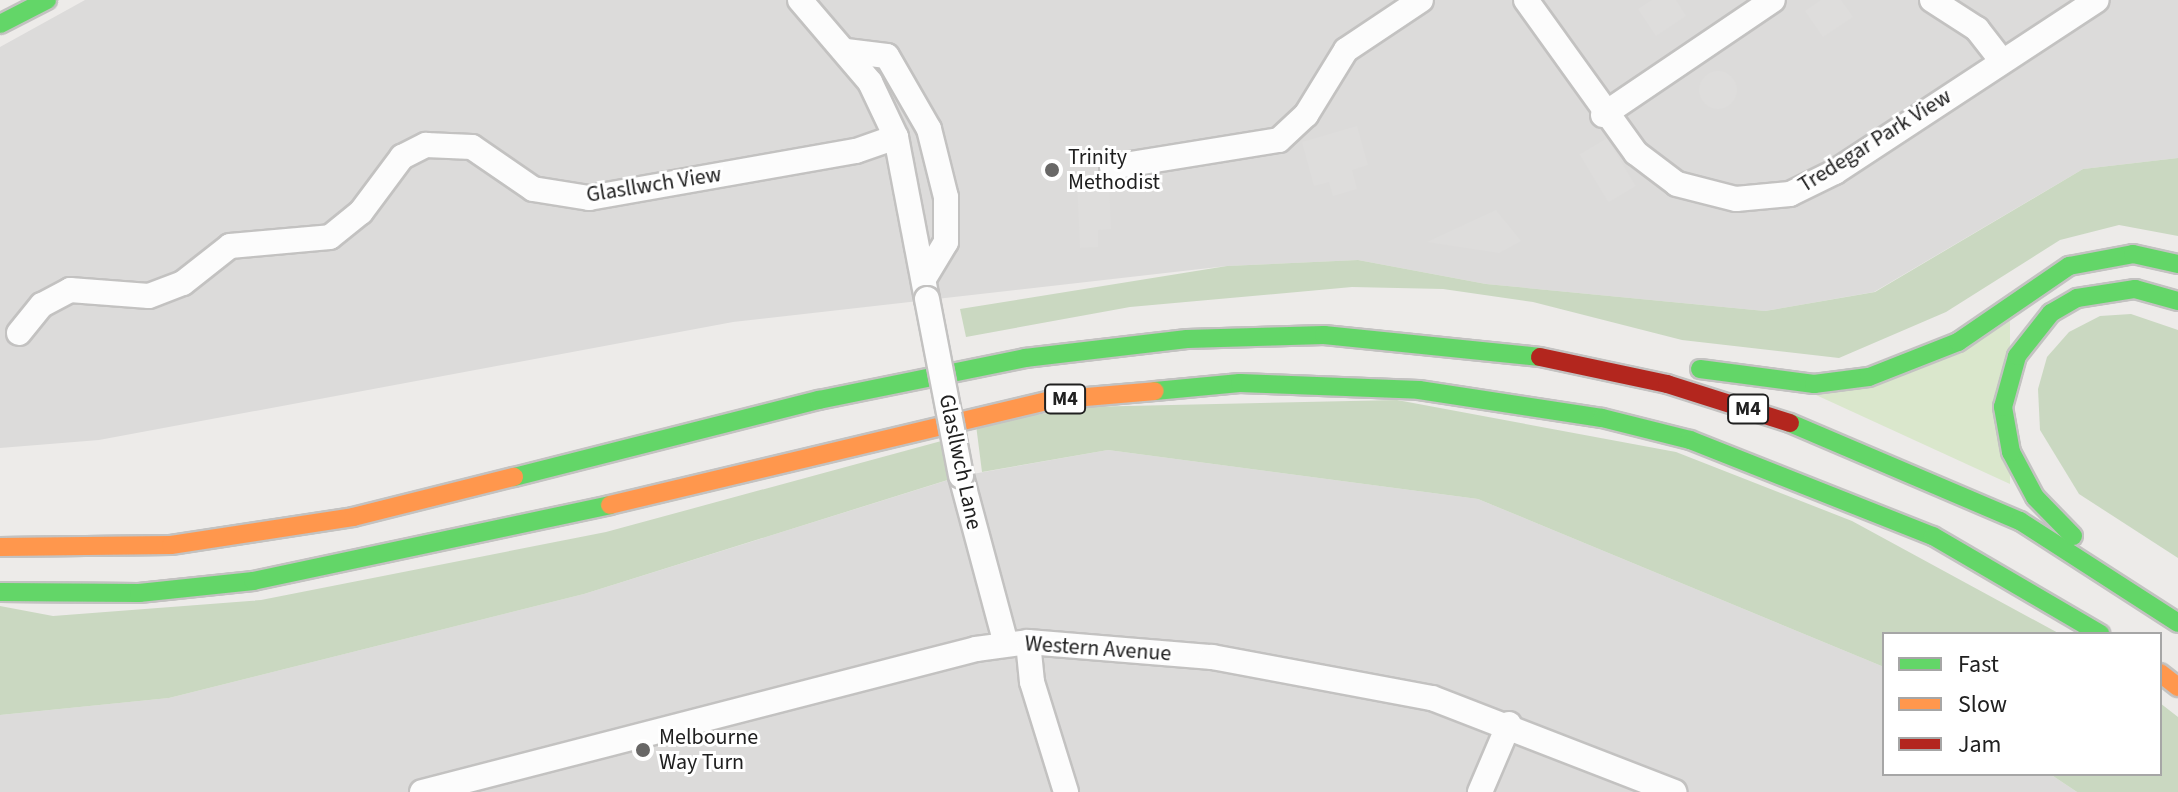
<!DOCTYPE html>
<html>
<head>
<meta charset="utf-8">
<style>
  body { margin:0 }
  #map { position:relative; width:2178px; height:792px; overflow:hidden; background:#edebe9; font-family:"Source Sans 3",sans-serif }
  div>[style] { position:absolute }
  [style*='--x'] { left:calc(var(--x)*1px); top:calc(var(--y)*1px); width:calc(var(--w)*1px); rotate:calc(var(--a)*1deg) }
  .residential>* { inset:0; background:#dcdbda }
  .grass>* { inset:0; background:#dae7cc }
  .forest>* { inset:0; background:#cad8c1 }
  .parking>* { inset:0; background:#dedddc; transform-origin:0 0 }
  .round { border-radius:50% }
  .roads { filter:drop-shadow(2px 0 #c3c2c1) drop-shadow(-2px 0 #c3c2c1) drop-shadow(0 2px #c3c2c1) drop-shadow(0 -2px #c3c2c1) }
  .street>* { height:24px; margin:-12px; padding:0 12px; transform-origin:12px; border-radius:12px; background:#fcfcfc }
  .fast>* { height:18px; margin:-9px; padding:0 9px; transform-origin:9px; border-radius:9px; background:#63d668 }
  .slow>* { height:18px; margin:-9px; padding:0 9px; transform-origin:9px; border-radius:9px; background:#ff974d }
  .jam>* { height:18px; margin:-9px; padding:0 9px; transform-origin:9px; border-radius:9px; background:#b3261e }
  .bridges { filter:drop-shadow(2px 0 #c3c2c1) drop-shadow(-2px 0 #c3c2c1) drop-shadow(0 2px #c3c2c1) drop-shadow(0 -2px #c3c2c1) }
  .street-bridge>* { height:24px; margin:-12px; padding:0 12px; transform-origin:12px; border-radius:12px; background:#fcfcfc }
  .dots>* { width:22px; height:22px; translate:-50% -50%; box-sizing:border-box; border:4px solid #fff; border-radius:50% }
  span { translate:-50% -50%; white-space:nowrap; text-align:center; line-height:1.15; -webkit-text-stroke:6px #fff; paint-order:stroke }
  .shield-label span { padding:2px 6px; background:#fff; border:2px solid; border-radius:6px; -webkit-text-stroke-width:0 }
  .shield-label { font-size:20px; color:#202020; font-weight:700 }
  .street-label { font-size:22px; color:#202020 }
  .poi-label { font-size:22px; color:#202020 }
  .left { translate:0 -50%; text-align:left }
  .legend { position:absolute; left:1882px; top:632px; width:280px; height:144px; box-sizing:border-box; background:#fff; border:2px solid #a6a6a6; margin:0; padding:10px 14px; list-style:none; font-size:24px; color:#202020 }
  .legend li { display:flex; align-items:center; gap:16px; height:40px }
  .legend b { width:40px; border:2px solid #a6a6a6 }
</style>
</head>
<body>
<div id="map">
  <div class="residential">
    <div style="clip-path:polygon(85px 0,2178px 0,2178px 158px,2083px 169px,1874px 292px,1765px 311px,1486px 284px,1358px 260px,1227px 266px,733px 322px,99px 440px,0 448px,0 47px)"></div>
    <div style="clip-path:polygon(1108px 450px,1478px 499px,1884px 667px,1884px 774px,2050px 774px,2077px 792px,0 792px,0 715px,169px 698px,584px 594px,961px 476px)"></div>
  </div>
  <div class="grass">
    <div style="clip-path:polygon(2010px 316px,2010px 484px,1816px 395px)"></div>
  </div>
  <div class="forest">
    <div style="clip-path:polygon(2178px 158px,2178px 236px,2119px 225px,2060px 240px,1946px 312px,1839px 358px,1682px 340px,1533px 302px,1443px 289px,1352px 287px,1130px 307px,966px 337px,960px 309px,1227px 266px,1358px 260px,1486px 284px,1765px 311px,1875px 292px,2083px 169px)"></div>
    <div style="clip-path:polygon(2131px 314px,2178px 330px,2178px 558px,2079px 494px,2040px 430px,2038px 389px,2047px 357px,2069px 332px,2100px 316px)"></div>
    <div style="clip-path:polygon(1397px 400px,1676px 452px,1852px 521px,2060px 634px,1884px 634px,1884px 667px,1478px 499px,1108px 450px,982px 472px,976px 425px,1082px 407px)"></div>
    <div style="clip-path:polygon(945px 440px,954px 478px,584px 594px,169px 698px,0 715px,0 606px,53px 616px,261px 600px,606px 532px)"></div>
    <div style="clip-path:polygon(2160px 703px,2178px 717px,2178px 792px,2077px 792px,2050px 774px,2160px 774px)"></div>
  </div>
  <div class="parking">
    <div style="clip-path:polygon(1652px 0,1676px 0,1686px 16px,1656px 36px,1638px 9px)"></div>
    <div style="clip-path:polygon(1821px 0,1841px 0,1853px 17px,1823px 37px,1805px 11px)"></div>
    <div class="round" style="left:1699px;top:71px;width:38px;height:38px"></div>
    <div style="clip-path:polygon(1357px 126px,1368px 165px,1352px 170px,1357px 189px,1333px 196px,1329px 182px,1314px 186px,1302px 142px)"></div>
    <div style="left:1607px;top:138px;width:56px;height:32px;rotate:59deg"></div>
    <div style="clip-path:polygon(1109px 180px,1111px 229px,1098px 230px,1098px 247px,1080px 248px,1077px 181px)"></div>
    <div style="clip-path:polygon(1496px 210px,1521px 241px,1499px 253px,1427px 242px)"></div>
  </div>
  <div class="roads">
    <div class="street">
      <div style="--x:800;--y:0;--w:108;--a:49.5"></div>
      <div style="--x:870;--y:82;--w:61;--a:64.7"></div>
      <div style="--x:896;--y:137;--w:165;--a:79.2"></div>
      <div style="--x:1526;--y:0;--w:188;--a:54.3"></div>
      <div style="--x:1636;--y:153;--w:51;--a:37.1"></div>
      <div style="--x:1677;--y:184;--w:61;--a:14.3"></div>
      <div style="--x:1736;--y:199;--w:54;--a:-5.3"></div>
      <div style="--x:1790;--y:194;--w:50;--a:-26.1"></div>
      <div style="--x:1835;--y:172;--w:313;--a:-33.3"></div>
      <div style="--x:1932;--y:0;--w:54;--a:32.8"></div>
      <div style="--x:1977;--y:29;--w:41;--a:52"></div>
      <div style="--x:846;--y:51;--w:41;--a:7"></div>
      <div style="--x:887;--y:56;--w:84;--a:60.1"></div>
      <div style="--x:929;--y:129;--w:70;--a:76"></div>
      <div style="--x:946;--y:197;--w:45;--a:90"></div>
      <div style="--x:946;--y:242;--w:41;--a:121"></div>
      <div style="--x:1603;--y:115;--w:205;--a:-34.1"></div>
      <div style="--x:1112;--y:167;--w:169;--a:-9.2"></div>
      <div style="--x:1279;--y:140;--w:37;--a:-43"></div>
      <div style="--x:1306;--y:115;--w:76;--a:-58.4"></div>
      <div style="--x:1346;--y:50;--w:90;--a:-33.7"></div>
      <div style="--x:19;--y:333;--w:36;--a:-51"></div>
      <div style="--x:42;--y:305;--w:32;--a:-28"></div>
      <div style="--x:70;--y:290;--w:79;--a:4.3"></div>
      <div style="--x:149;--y:296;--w:36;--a:-21"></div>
      <div style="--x:183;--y:283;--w:60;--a:-38.2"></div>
      <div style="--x:230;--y:246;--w:100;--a:-5.1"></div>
      <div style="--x:330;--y:237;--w:40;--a:-39"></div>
      <div style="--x:361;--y:212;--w:69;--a:-53.3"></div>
      <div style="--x:402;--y:157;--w:27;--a:-27"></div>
      <div style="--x:426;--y:145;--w:46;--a:2.5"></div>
      <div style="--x:472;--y:147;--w:74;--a:34.5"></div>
      <div style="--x:533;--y:189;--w:57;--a:9.1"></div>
      <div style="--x:589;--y:198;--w:271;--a:-10"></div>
      <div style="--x:856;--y:151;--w:42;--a:-19.3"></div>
      <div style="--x:961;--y:476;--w:174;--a:75"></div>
      <div style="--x:1028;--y:642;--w:40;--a:84.3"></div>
      <div style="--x:1032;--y:682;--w:115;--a:72.8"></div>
      <div style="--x:422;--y:792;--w:572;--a:-14.47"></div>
      <div style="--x:976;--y:649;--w:52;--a:-7.7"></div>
      <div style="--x:1028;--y:642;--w:185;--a:4.7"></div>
      <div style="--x:1212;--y:657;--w:224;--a:10.6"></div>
      <div style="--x:1432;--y:698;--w:260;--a:21.2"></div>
      <div style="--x:1480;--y:792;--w:74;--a:-66.9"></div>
    </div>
    <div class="fast">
      <div style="--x:0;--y:24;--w:53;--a:-27.1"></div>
      <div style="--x:1700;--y:369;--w:115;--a:7.5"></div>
      <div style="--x:1814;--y:384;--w:55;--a:-7.3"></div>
      <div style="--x:1869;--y:377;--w:96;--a:-21.5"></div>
      <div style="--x:1958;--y:342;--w:135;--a:-34.4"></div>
      <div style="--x:2069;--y:266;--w:65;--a:-10.6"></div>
      <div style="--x:2133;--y:254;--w:46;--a:12.5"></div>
      <div style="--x:1155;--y:391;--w:85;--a:-5.4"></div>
      <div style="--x:1240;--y:383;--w:179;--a:2.2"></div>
      <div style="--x:1419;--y:390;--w:185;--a:8.7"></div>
      <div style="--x:1602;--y:418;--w:91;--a:14"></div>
      <div style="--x:1690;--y:440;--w:261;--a:21.6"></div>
      <div style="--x:1933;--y:536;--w:194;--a:30.3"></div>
      <div style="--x:1790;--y:423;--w:250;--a:23.1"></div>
      <div style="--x:2020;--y:521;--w:188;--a:32.8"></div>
      <div style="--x:514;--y:477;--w:315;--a:-14.2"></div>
      <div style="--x:819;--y:400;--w:210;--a:-11.5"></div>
      <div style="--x:1025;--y:358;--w:163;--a:-6.7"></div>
      <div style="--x:1187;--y:339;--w:137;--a:-1.7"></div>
      <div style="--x:1324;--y:335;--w:217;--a:5.8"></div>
      <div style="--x:2073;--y:536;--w:54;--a:-134.3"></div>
      <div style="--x:2035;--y:497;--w:51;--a:-118.1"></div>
      <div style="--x:2011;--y:452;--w:46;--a:-100.1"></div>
      <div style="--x:2003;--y:407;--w:53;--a:-74.6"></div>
      <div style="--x:2017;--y:356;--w:55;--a:-51.7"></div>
      <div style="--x:2051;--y:313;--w:30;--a:-30"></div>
      <div style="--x:2077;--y:298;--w:59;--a:-8.8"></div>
      <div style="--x:2135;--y:289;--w:45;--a:15.6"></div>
      <div style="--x:0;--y:592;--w:139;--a:0.4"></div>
      <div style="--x:139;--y:593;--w:115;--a:-6"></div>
      <div style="--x:253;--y:581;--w:365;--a:-12"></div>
    </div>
    <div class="slow">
      <div style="--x:610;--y:505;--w:453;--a:-13.4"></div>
      <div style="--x:1051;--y:400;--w:104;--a:-4.9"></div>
      <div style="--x:0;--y:547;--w:171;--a:-0.7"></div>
      <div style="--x:171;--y:545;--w:184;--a:-8.7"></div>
      <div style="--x:353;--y:517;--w:166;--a:-14"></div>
      <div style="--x:2160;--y:673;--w:23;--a:38"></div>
    </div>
    <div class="jam">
      <div style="--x:1540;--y:357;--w:130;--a:12"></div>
      <div style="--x:1667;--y:384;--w:129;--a:17.6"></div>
    </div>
  </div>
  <div class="bridges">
    <div class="street-bridge">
      <div style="--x:927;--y:299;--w:180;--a:79.1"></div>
    </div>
  </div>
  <div class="dots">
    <div style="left:1052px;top:170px;background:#686766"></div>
    <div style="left:643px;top:750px;background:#686766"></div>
  </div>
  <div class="shield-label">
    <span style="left:1065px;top:399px">M4</span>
    <span style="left:1748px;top:409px">M4</span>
  </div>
  <div class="street-label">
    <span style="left:1875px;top:141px;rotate:-32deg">Tredegar Park View</span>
    <span style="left:654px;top:185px;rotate:-9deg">Glasllwch View</span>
    <span style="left:960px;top:462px;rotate:78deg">Glasllwch Lane</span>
    <span style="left:1098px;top:649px;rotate:4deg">Western Avenue</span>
  </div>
  <div class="poi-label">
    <span class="left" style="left:1068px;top:170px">Trinity<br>Methodist</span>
    <span class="left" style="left:659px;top:750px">Melbourne<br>Way Turn</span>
  </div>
  <ul class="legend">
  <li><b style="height:10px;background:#63d668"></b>Fast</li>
  <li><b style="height:10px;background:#ff974d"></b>Slow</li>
  <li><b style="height:10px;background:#b3261e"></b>Jam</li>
  </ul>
</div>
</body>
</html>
